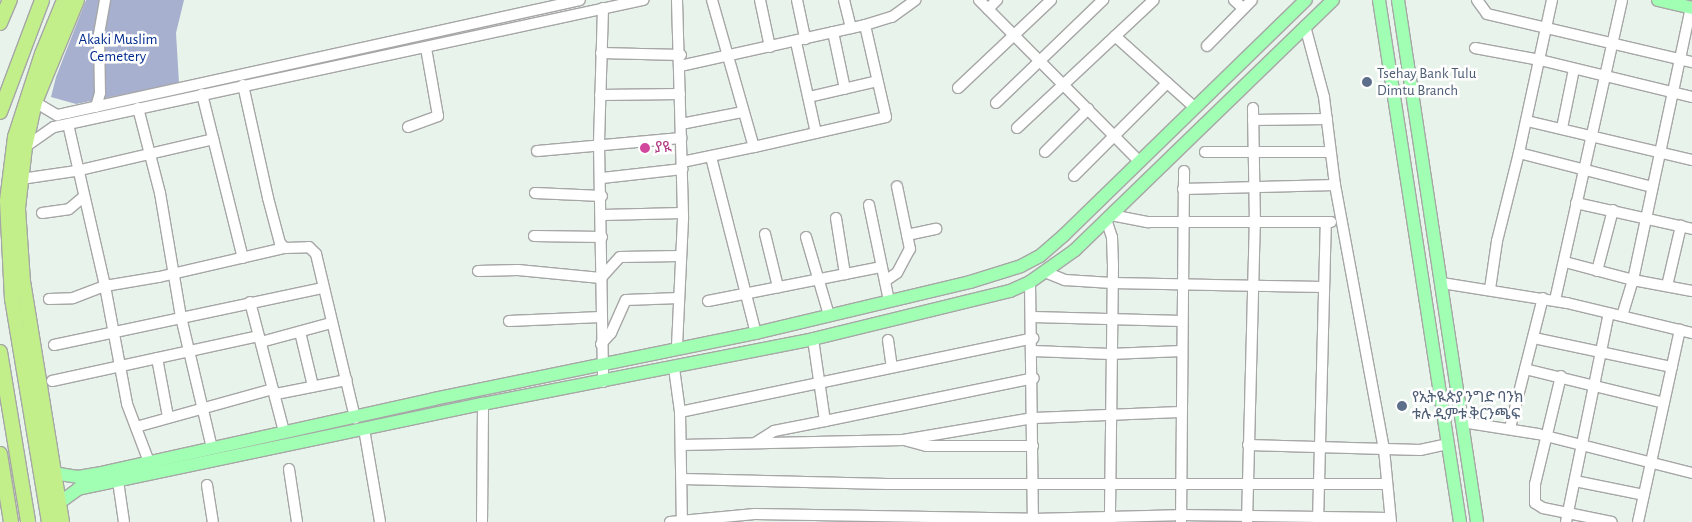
<!DOCTYPE html>
<html>
<head>
<meta charset="utf-8">
<style>
  body { margin:0 }
  #map { position:relative; width:1692px; height:522px; overflow:hidden; background:#e8f3eb; font-family:"Alegreya Sans","Noto Sans Ethiopic",sans-serif }
  div>[style] { position:absolute }
  [style*='--x'] { left:calc(var(--x)*1px); top:calc(var(--y)*1px); width:calc(var(--w)*1px); rotate:calc(var(--a)*1deg) }
  .cemetery>* { inset:0; background:#a7b0ce }
  .roads { filter:drop-shadow(1px 0 #a6a6a6) drop-shadow(-1px 0 #a6a6a6) drop-shadow(0 1px #a6a6a6) drop-shadow(0 -1px #a6a6a6) }
  .minor>* { height:10px; margin:-5px; padding:0 5px; transform-origin:5px; border-radius:5px; background:#fff }
  .major>* { height:12px; margin:-6px; padding:0 6px; transform-origin:6px; border-radius:6px; background:#a1ffb3 }
  .highway>* { height:14px; margin:-7px; padding:0 7px; transform-origin:7px; border-radius:7px; background:#c3ef8b }
  .dots>* { width:14px; height:14px; translate:-50% -50%; box-sizing:border-box; border:2px solid #fff; border-radius:50% }
  span { translate:-50% -50%; white-space:nowrap; text-align:center; line-height:1.15; -webkit-text-stroke:5px #fff; paint-order:stroke }
  .park-label { font-size:15px; color:#022b8e }
  .service-label { font-size:15px; color:#4e5e75 }
  .left { translate:0 -50%; text-align:left }
  .hotel-label { font-size:15px; color:#b23c85 }
</style>
</head>
<body>
<div id="map">
  <div class="cemetery">
    <div style="clip-path:polygon(86px 0,184px 0,176px 33px,179px 83px,76px 104px,51px 97px,56px 77px)"></div>
  </div>
  <div class="roads">
    <div class="minor">
      <div style="--x:677;--y:0;--w:219;--a:88.4"></div>
      <div style="--x:683;--y:219;--w:129;--a:92.7"></div>
      <div style="--x:712;--y:0;--w:153;--a:74.1"></div>
      <div style="--x:754;--y:147;--w:135;--a:-12.8"></div>
      <div style="--x:886;--y:117;--w:94;--a:-102.9"></div>
      <div style="--x:760;--y:0;--w:48;--a:78"></div>
      <div style="--x:797;--y:0;--w:40;--a:78"></div>
      <div style="--x:844;--y:0;--w:29;--a:76"></div>
      <div style="--x:979;--y:0;--w:227;--a:45.2"></div>
      <div style="--x:1234;--y:0;--w:12;--a:42"></div>
      <div style="--x:1477;--y:0;--w:17;--a:54"></div>
      <div style="--x:1487;--y:14;--w:211;--a:13.2"></div>
      <div style="--x:1552;--y:0;--w:157;--a:102.2"></div>
      <div style="--x:1519;--y:153;--w:137;--a:14.3"></div>
      <div style="--x:603;--y:8;--w:136;--a:91.7"></div>
      <div style="--x:599;--y:144;--w:238;--a:89"></div>
      <div style="--x:988;--y:9;--w:13;--a:-45"></div>
      <div style="--x:1305;--y:26;--w:73;--a:75"></div>
      <div style="--x:1324;--y:97;--w:89;--a:82.9"></div>
      <div style="--x:1335;--y:185;--w:269;--a:79.5"></div>
      <div style="--x:1384;--y:449;--w:73;--a:84.5"></div>
      <div style="--x:833;--y:32;--w:58;--a:78.1"></div>
      <div style="--x:1115;--y:36;--w:106;--a:41.9"></div>
      <div style="--x:796;--y:42;--w:93;--a:77.6"></div>
      <div style="--x:1207;--y:46;--w:64;--a:-45.6"></div>
      <div style="--x:1475;--y:48;--w:66;--a:10.5"></div>
      <div style="--x:1540;--y:60;--w:156;--a:13.7"></div>
      <div style="--x:601;--y:53;--w:80;--a:1.4"></div>
      <div style="--x:680;--y:66;--w:189;--a:-12.5"></div>
      <div style="--x:865;--y:25;--w:28;--a:-17"></div>
      <div style="--x:892;--y:17;--w:29;--a:-36"></div>
      <div style="--x:243;--y:85;--w:116;--a:77.5"></div>
      <div style="--x:268;--y:198;--w:47;--a:75.1"></div>
      <div style="--x:280;--y:243;--w:7;--a:45"></div>
      <div style="--x:958;--y:88;--w:128;--a:-43.4"></div>
      <div style="--x:202;--y:94;--w:169;--a:76"></div>
      <div style="--x:600;--y:95;--w:80;--a:-0.7"></div>
      <div style="--x:809;--y:97;--w:70;--a:-13.2"></div>
      <div style="--x:35;--y:102;--w:26;--a:31"></div>
      <div style="--x:57;--y:115;--w:10;--a:-11"></div>
      <div style="--x:67;--y:113;--w:525;--a:-12.42"></div>
      <div style="--x:996;--y:103;--w:149;--a:-43.9"></div>
      <div style="--x:96;--y:107;--w:15;--a:-74"></div>
      <div style="--x:100;--y:93;--w:59;--a:-91"></div>
      <div style="--x:99;--y:34;--w:35;--a:-80"></div>
      <div style="--x:138;--y:108;--w:88;--a:75.5"></div>
      <div style="--x:160;--y:193;--w:126;--a:80.4"></div>
      <div style="--x:181;--y:317;--w:135;--a:76.7"></div>
      <div style="--x:1253;--y:120;--w:74;--a:-0.8"></div>
      <div style="--x:1527;--y:121;--w:170;--a:13.3"></div>
      <div style="--x:68;--y:124;--w:166;--a:77.1"></div>
      <div style="--x:105;--y:286;--w:120;--a:79.4"></div>
      <div style="--x:127;--y:404;--w:62;--a:69.2"></div>
      <div style="--x:681;--y:124;--w:62;--a:-11.1"></div>
      <div style="--x:408;--y:127;--w:32;--a:-20"></div>
      <div style="--x:438;--y:116;--w:69;--a:-100"></div>
      <div style="--x:1017;--y:128;--w:187;--a:-43.1"></div>
      <div style="--x:1562;--y:128;--w:60;--a:-78.5"></div>
      <div style="--x:25;--y:147;--w:35;--a:-35"></div>
      <div style="--x:54;--y:127;--w:603;--a:-12.17"></div>
      <div style="--x:537;--y:151;--w:145;--a:-5.2"></div>
      <div style="--x:1045;--y:152;--w:61;--a:-45"></div>
      <div style="--x:1205;--y:152;--w:125;--a:0"></div>
      <div style="--x:711;--y:157;--w:182;--a:75.7"></div>
      <div style="--x:682;--y:162;--w:74;--a:-11.8"></div>
      <div style="--x:1074;--y:176;--w:132;--a:-45"></div>
      <div style="--x:602;--y:178;--w:81;--a:-6.4"></div>
      <div style="--x:21;--y:179;--w:56;--a:-8.3"></div>
      <div style="--x:76;--y:171;--w:141;--a:-13.1"></div>
      <div style="--x:1183;--y:189;--w:152;--a:-1.5"></div>
      <div style="--x:535;--y:193;--w:67;--a:2.6"></div>
      <div style="--x:1576;--y:203;--w:119;--a:12.6"></div>
      <div style="--x:869;--y:205;--w:98;--a:78.2"></div>
      <div style="--x:42;--y:213;--w:27;--a:-8"></div>
      <div style="--x:69;--y:209;--w:17;--a:-40"></div>
      <div style="--x:603;--y:215;--w:79;--a:-1.5"></div>
      <div style="--x:1111;--y:215;--w:38;--a:11"></div>
      <div style="--x:1148;--y:222;--w:183;--a:0"></div>
      <div style="--x:836;--y:218;--w:57;--a:80.9"></div>
      <div style="--x:1106;--y:219;--w:19;--a:72"></div>
      <div style="--x:1112;--y:237;--w:28;--a:88"></div>
      <div style="--x:1113;--y:265;--w:257;--a:90.7"></div>
      <div style="--x:765;--y:234;--w:55;--a:76.2"></div>
      <div style="--x:907;--y:235;--w:30;--a:-12"></div>
      <div style="--x:534;--y:236;--w:68;--a:0.8"></div>
      <div style="--x:806;--y:237;--w:81;--a:73.6"></div>
      <div style="--x:1565;--y:262;--w:70;--a:14.8"></div>
      <div style="--x:1633;--y:280;--w:60;--a:10.6"></div>
      <div style="--x:478;--y:271;--w:40;--a:-1.4"></div>
      <div style="--x:518;--y:270;--w:83;--a:5.5"></div>
      <div style="--x:601;--y:278;--w:28;--a:-48"></div>
      <div style="--x:620;--y:257;--w:61;--a:-0.9"></div>
      <div style="--x:1597;--y:271;--w:63;--a:-75.3"></div>
      <div style="--x:1045;--y:272;--w:22;--a:22"></div>
      <div style="--x:1065;--y:280;--w:47;--a:3.7"></div>
      <div style="--x:1112;--y:283;--w:211;--a:1.1"></div>
      <div style="--x:885;--y:281;--w:14;--a:-34"></div>
      <div style="--x:897;--y:273;--w:27;--a:-62"></div>
      <div style="--x:910;--y:249;--w:64;--a:-101.7"></div>
      <div style="--x:1030;--y:282;--w:240;--a:89.3"></div>
      <div style="--x:1442;--y:283;--w:127;--a:9.1"></div>
      <div style="--x:1567;--y:303;--w:129;--a:13.5"></div>
      <div style="--x:1667;--y:286;--w:62;--a:-76.9"></div>
      <div style="--x:1490;--y:289;--w:49;--a:-81.7"></div>
      <div style="--x:1497;--y:241;--w:91;--a:-76"></div>
      <div style="--x:49;--y:299;--w:24;--a:-2"></div>
      <div style="--x:73;--y:298;--w:34;--a:-21"></div>
      <div style="--x:105;--y:286;--w:55;--a:-9.5"></div>
      <div style="--x:159;--y:277;--w:129;--a:-13"></div>
      <div style="--x:285;--y:248;--w:24;--a:-2"></div>
      <div style="--x:309;--y:247;--w:10;--a:45"></div>
      <div style="--x:316;--y:254;--w:169;--a:76.6"></div>
      <div style="--x:1555;--y:300;--w:307;--a:-77.4"></div>
      <div style="--x:708;--y:301;--w:177;--a:-11.1"></div>
      <div style="--x:250;--y:302;--w:134;--a:75.3"></div>
      <div style="--x:1622;--y:316;--w:38;--a:-73"></div>
      <div style="--x:1633;--y:280;--w:278;--a:-78"></div>
      <div style="--x:1033;--y:317;--w:149;--a:1.5"></div>
      <div style="--x:509;--y:321;--w:92;--a:-2.5"></div>
      <div style="--x:300;--y:332;--w:56;--a:76.5"></div>
      <div style="--x:1534;--y:338;--w:141;--a:11.9"></div>
      <div style="--x:813;--y:339;--w:83;--a:81.7"></div>
      <div style="--x:825;--y:421;--w:213;--a:-11.6"></div>
      <div style="--x:888;--y:340;--w:27;--a:82"></div>
      <div style="--x:261;--y:342;--w:73;--a:-15.2"></div>
      <div style="--x:601;--y:344;--w:15;--a:-48"></div>
      <div style="--x:611;--y:333;--w:36;--a:-66"></div>
      <div style="--x:626;--y:300;--w:53;--a:-2.2"></div>
      <div style="--x:54;--y:345;--w:275;--a:-12"></div>
      <div style="--x:1033;--y:351;--w:77;--a:2.2"></div>
      <div style="--x:1110;--y:354;--w:72;--a:-2.4"></div>
      <div style="--x:157;--y:358;--w:60;--a:79.4"></div>
      <div style="--x:674;--y:368;--w:44;--a:82.2"></div>
      <div style="--x:680;--y:412;--w:110;--a:89"></div>
      <div style="--x:1525;--y:369;--w:143;--a:13.7"></div>
      <div style="--x:1561;--y:376;--w:111;--a:103.5"></div>
      <div style="--x:1535;--y:484;--w:19;--a:90"></div>
      <div style="--x:1535;--y:503;--w:9;--a:32"></div>
      <div style="--x:1543;--y:508;--w:70;--a:11.5"></div>
      <div style="--x:52;--y:381;--w:211;--a:-12.3"></div>
      <div style="--x:276;--y:394;--w:72;--a:-11.2"></div>
      <div style="--x:680;--y:412;--w:361;--a:-11.8"></div>
      <div style="--x:1462;--y:422;--w:77;--a:9"></div>
      <div style="--x:1538;--y:434;--w:159;--a:14.2"></div>
      <div style="--x:136;--y:427;--w:142;--a:-15.5"></div>
      <div style="--x:1510;--y:428;--w:134;--a:-75.8"></div>
      <div style="--x:364;--y:429;--w:94;--a:80.2"></div>
      <div style="--x:904;--y:440;--w:23;--a:15"></div>
      <div style="--x:926;--y:446;--w:107;--a:0"></div>
      <div style="--x:755;--y:443;--w:22;--a:-32"></div>
      <div style="--x:774;--y:431;--w:52;--a:-11.1"></div>
      <div style="--x:682;--y:445;--w:221;--a:-1.3"></div>
      <div style="--x:903;--y:440;--w:132;--a:-9.6"></div>
      <div style="--x:1033;--y:418;--w:148;--a:-2.3"></div>
      <div style="--x:1248;--y:445;--w:172;--a:1.7"></div>
      <div style="--x:1420;--y:450;--w:29;--a:-12"></div>
      <div style="--x:289;--y:469;--w:54;--a:81.4"></div>
      <div style="--x:683;--y:479;--w:204;--a:1.4"></div>
      <div style="--x:887;--y:484;--w:498;--a:0"></div>
      <div style="--x:118;--y:481;--w:41;--a:81.7"></div>
      <div style="--x:1575;--y:481;--w:70;--a:11.5"></div>
      <div style="--x:207;--y:485;--w:37;--a:81"></div>
      <div style="--x:482;--y:522;--w:118;--a:-89.5"></div>
      <div style="--x:670;--y:522;--w:85;--a:-5.4"></div>
      <div style="--x:755;--y:514;--w:278;--a:1"></div>
      <div style="--x:1033;--y:519;--w:148;--a:-1.5"></div>
      <div style="--x:1181;--y:515;--w:209;--a:0.8"></div>
      <div style="--x:1181;--y:522;--w:351;--a:-89.5"></div>
      <div style="--x:1247;--y:522;--w:298;--a:-88.5"></div>
      <div style="--x:1255;--y:224;--w:116;--a:-91"></div>
      <div style="--x:1318;--y:522;--w:300;--a:-88.5"></div>
      <div style="--x:1566;--y:522;--w:213;--a:-78.4"></div>
      <div style="--x:1638;--y:522;--w:197;--a:-77.7"></div>
    </div>
    <div class="major">
      <div style="--x:1379;--y:0;--w:528;--a:81.18"></div>
      <div style="--x:1398;--y:0;--w:528;--a:81.39"></div>
      <div style="--x:1658;--y:0;--w:35;--a:13"></div>
      <div style="--x:53;--y:473;--w:25;--a:9"></div>
      <div style="--x:78;--y:477;--w:27;--a:-10"></div>
      <div style="--x:105;--y:472;--w:337;--a:-12.5"></div>
      <div style="--x:434;--y:399;--w:329;--a:-11.6"></div>
      <div style="--x:756;--y:333;--w:220;--a:-13.4"></div>
      <div style="--x:970;--y:282;--w:53;--a:-17.4"></div>
      <div style="--x:1021;--y:266;--w:21;--a:-28"></div>
      <div style="--x:1040;--y:256;--w:32;--a:-41"></div>
      <div style="--x:1064;--y:235;--w:337;--a:-44.2"></div>
      <div style="--x:59;--y:503;--w:24;--a:-36"></div>
      <div style="--x:78;--y:489;--w:414;--a:-11.9"></div>
      <div style="--x:483;--y:404;--w:336;--a:-11.1"></div>
      <div style="--x:813;--y:339;--w:203;--a:-13.7"></div>
      <div style="--x:1010;--y:291;--w:22;--a:-24"></div>
      <div style="--x:1030;--y:282;--w:55;--a:-35.4"></div>
      <div style="--x:1075;--y:250;--w:359;--a:-44.1"></div>
    </div>
    <div class="highway">
      <div style="--x:0;--y:23;--w:25;--a:-67"></div>
      <div style="--x:0;--y:112;--w:120;--a:-69.4"></div>
      <div style="--x:0;--y:352;--w:172;--a:80.6"></div>
      <div style="--x:0;--y:454;--w:69;--a:80.8"></div>
      <div style="--x:49;--y:522;--w:226;--a:-99.4"></div>
      <div style="--x:12;--y:299;--w:98;--a:-92.9"></div>
      <div style="--x:7;--y:201;--w:64;--a:-82.9"></div>
      <div style="--x:15;--y:137;--w:87;--a:-72"></div>
      <div style="--x:42;--y:54;--w:58;--a:-67.8"></div>
      <div style="--x:62;--y:522;--w:243;--a:-99.2"></div>
      <div style="--x:23;--y:282;--w:74;--a:-93.9"></div>
      <div style="--x:18;--y:208;--w:61;--a:-83.5"></div>
      <div style="--x:25;--y:147;--w:46;--a:-77.5"></div>
      <div style="--x:35;--y:102;--w:110;--a:-67.6"></div>
    </div>
  </div>
  <div class="dots">
    <div style="left:1367px;top:82px;background:#5c6f8a"></div>
    <div style="left:645px;top:148px;background:#d1479c"></div>
    <div style="left:1402px;top:406px;background:#5c6f8a"></div>
  </div>
  <div class="park-label">
    <span style="left:118px;top:48px">Akaki Muslim<br>Cemetery</span>
  </div>
  <div class="service-label">
    <span class="left" style="left:1377px;top:82px">Tsehay Bank Tulu<br>Dimtu Branch</span>
    <span class="left" style="left:1412px;top:406px">የኢትዪጵያ ንግድ ባንክ<br>ቱሉ ዲምቱ ቅርንጫፍ</span>
  </div>
  <div class="hotel-label">
    <span class="left" style="left:655px;top:148px">ያዪ</span>
  </div>
</div>
</body>
</html>
